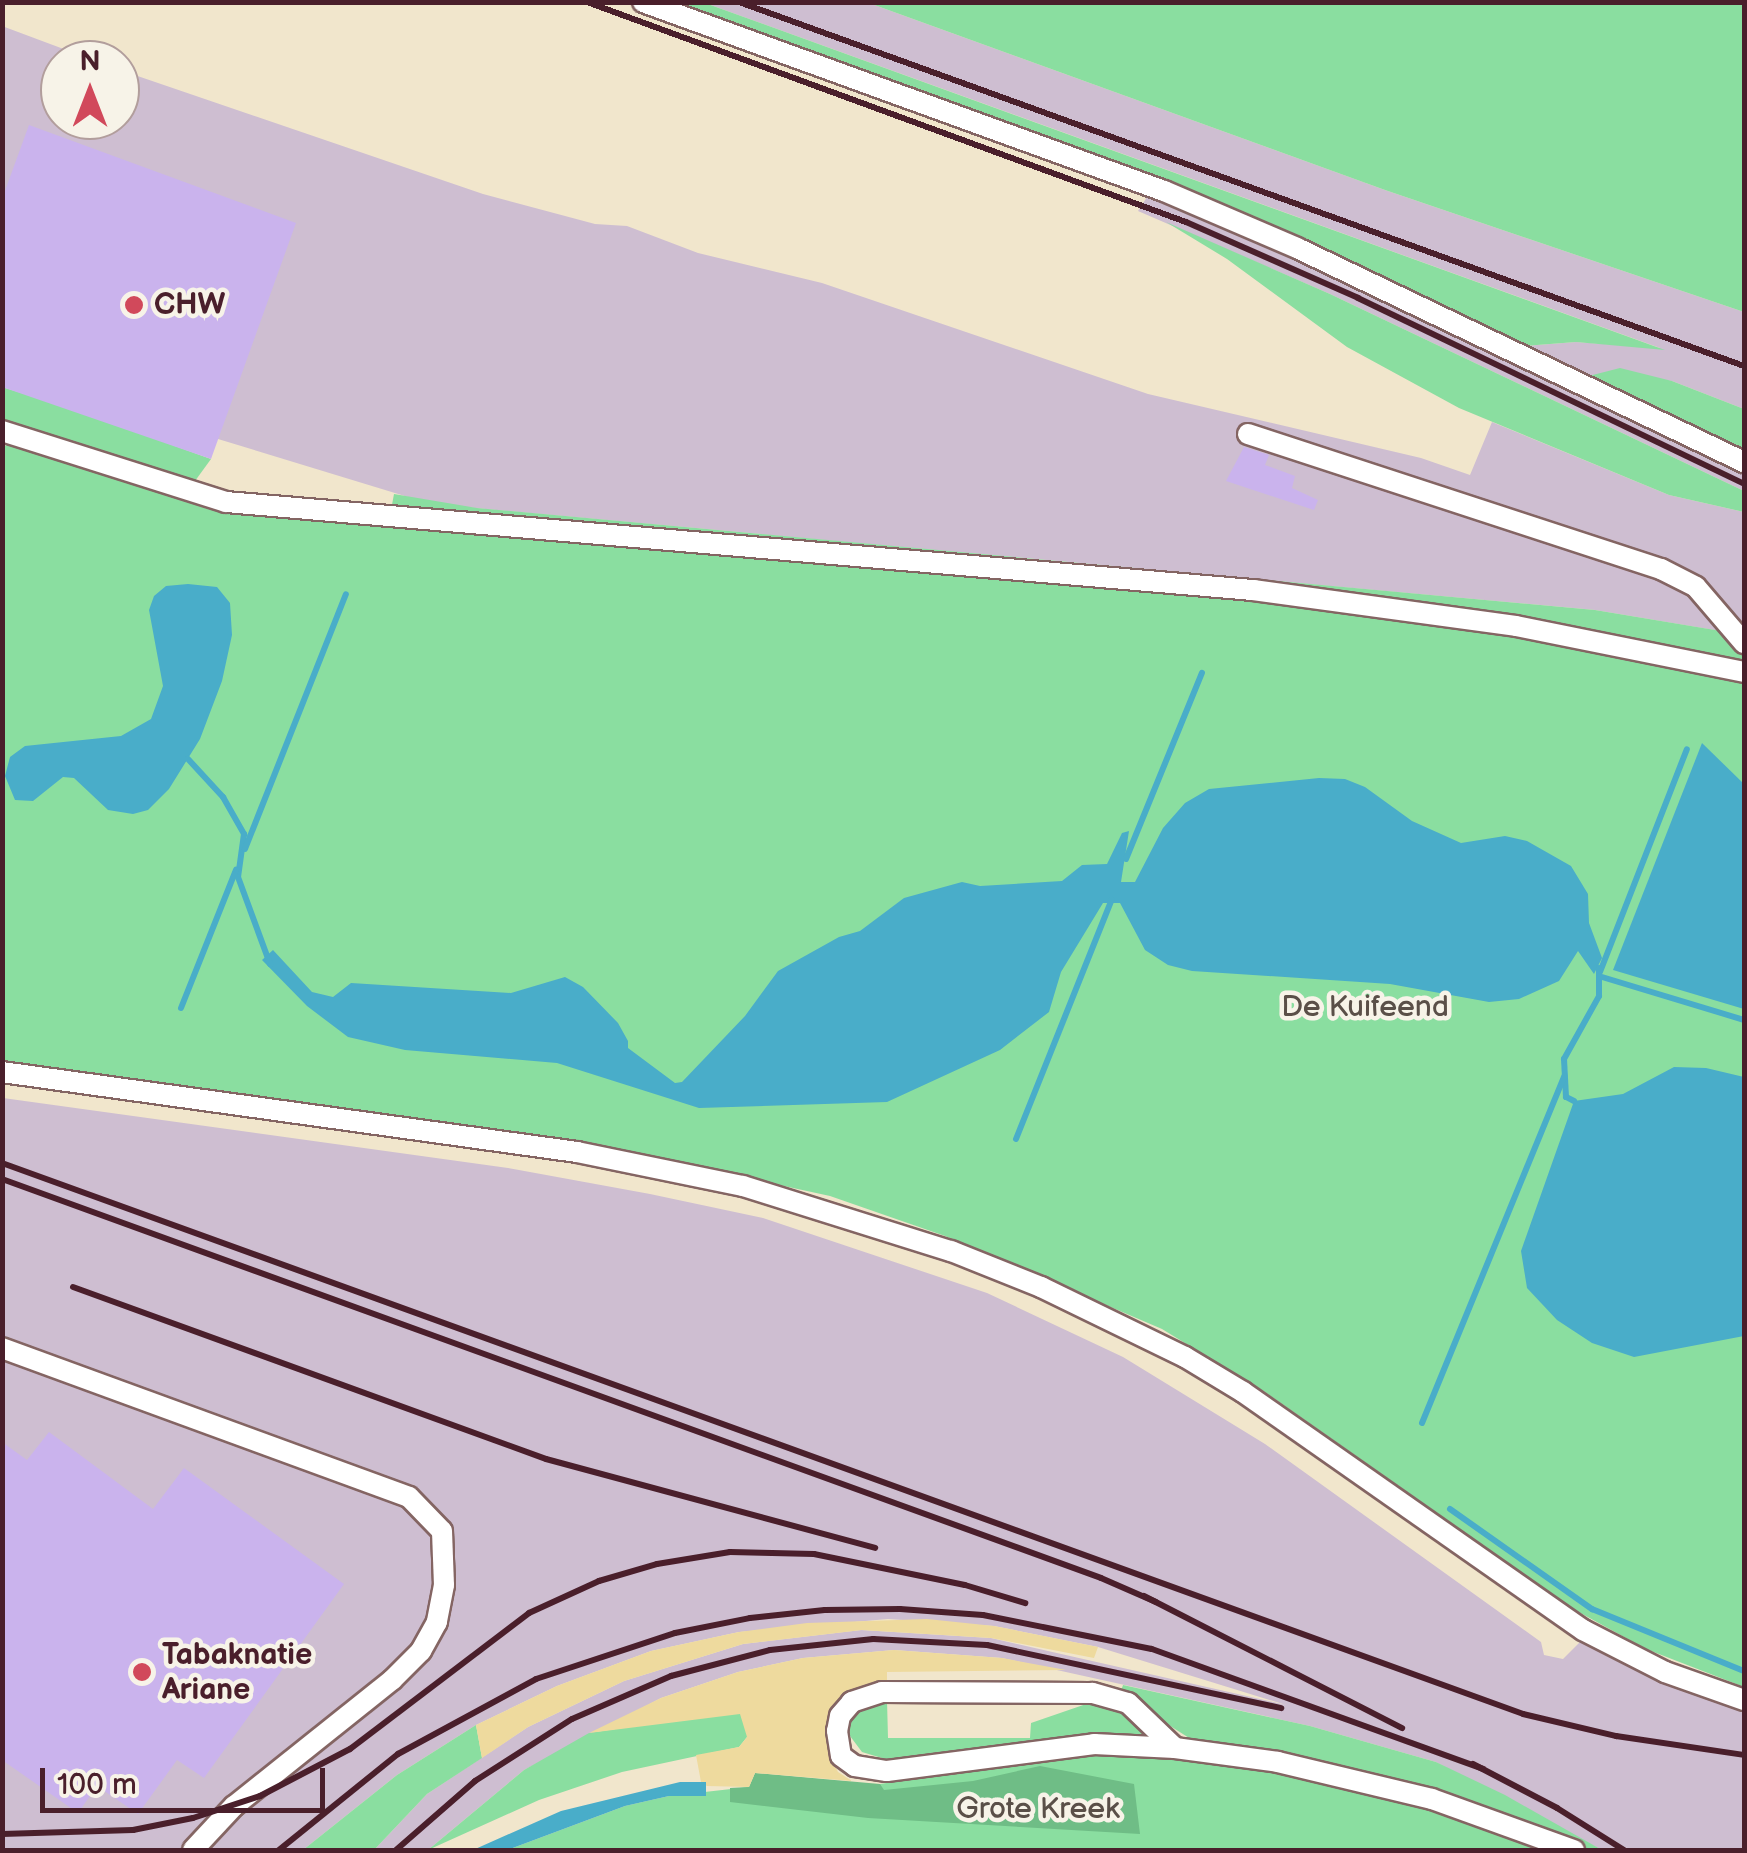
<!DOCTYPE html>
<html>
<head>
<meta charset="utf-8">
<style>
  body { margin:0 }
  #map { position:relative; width:1747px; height:1853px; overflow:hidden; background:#f1e6cc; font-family:"Balsamiq Sans",sans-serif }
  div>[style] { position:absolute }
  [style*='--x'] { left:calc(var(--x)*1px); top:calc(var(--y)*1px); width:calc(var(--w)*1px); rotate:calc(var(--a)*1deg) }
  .industrial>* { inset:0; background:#cebed1 }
  .green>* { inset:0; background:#8adea0 }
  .forest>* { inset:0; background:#6fbd86 }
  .sand>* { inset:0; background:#eeda9e }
  .water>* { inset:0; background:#49adc9 }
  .stream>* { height:6px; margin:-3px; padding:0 3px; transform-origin:3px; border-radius:3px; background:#49adc9 }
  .building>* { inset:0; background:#cab3ed }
  .roads { filter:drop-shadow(2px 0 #846563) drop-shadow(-2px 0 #846563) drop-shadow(0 2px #846563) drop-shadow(0 -2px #846563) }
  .minor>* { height:20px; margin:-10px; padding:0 10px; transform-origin:10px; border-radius:10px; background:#fff }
  .rail>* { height:6px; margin:-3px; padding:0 3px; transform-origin:3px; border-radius:3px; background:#4a1f2b }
  .dots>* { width:28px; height:28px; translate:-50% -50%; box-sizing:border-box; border:5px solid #f7f3e8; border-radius:50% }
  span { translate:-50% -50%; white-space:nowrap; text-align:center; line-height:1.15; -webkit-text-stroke:9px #f7f3e8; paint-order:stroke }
  .poi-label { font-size:30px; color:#4a1f2b; font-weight:700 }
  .left { translate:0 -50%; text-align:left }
  .park-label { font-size:30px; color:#5a4f48 }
  .frame { position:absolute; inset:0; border:5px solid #4a1f2b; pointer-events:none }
  .north { position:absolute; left:40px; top:40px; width:100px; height:100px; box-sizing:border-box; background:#f7f3e8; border:2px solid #b29e9c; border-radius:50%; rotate:0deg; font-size:28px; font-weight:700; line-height:40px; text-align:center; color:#4a1f2b }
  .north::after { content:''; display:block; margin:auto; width:35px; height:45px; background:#d1495b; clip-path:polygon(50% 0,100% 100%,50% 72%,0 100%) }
  .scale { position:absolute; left:40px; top:1768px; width:285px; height:45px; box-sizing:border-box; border:5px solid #4a1f2b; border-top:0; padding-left:12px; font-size:30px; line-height:35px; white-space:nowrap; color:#4a1f2b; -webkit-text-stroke:8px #f7f3e8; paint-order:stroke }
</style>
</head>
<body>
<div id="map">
  <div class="industrial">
    <div style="clip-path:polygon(705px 3px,869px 3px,1385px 190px,1744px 312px,1744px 409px,1672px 381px,1591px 375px,1581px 378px,1523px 346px,1576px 342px,1660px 348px)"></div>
    <div style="clip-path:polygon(2px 26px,93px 60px,60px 60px,60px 120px,120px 120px,120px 70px,483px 194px,595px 224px,627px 226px,698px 253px,822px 283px,1148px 394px,1421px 458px,1470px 475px,1492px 422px,1669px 495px,1744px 512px,1744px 635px,1595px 610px,431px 504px,218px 439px,3px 335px)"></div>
    <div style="clip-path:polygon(1147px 197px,1311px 266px,1744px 472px,1744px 491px,1330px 294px,1138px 211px)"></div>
    <div style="clip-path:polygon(3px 1098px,508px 1168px,650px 1194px,763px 1218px,987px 1293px,1123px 1357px,1265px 1444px,1541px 1642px,1544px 1655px,1563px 1659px,1582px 1640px,1744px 1706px,1744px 1850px,1602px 1850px,1436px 1762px,1310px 1726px,1002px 1658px,894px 1650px,803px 1658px,738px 1672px,661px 1698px,524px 1770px,428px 1850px,374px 1850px,427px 1794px,528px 1727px,624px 1681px,743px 1644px,861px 1630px,991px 1638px,1286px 1705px,1098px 1647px,994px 1626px,888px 1619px,739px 1632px,651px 1651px,557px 1686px,476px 1725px,397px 1775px,303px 1850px,3px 1850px)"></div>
  </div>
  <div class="green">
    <div style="clip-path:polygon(667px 3px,705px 3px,1665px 350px,1576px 342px,1523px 346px,1314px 250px)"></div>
    <div style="clip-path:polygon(869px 3px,1744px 3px,1744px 312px,1385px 190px)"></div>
    <div style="clip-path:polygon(1166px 222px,1330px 294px,1744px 491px,1744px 512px,1669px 495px,1459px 408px,1347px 347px,1227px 259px)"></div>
    <div style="clip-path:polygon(1620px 368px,1672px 381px,1744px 409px,1744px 455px,1581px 378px)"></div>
    <div style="clip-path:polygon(2px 387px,67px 407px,211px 459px,195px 481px,170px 482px,3px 420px)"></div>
    <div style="clip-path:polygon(13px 443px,208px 509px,1376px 612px,1495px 630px,1744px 684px,1744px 1687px,1646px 1649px,1575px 1610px,1265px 1392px,1162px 1329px,945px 1236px,830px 1196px,590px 1144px,3px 1062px,2px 447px)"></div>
    <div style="clip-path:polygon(394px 494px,477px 508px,1595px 610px,1721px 631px,1735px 650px,1744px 654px,1744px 666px,1436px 606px,391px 510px)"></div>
    <div style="clip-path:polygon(1123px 1685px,1310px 1726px,1436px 1762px,1505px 1795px,1602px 1850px,1582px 1850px,1197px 1743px,1120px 1694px)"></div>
    <div style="clip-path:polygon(887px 1700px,888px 1738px,1030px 1738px,1031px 1723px,1092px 1702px,1123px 1711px,1151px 1737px,905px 1765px,862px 1752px,850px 1736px,849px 1726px,857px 1708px)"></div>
    <div style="clip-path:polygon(728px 1712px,741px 1714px,747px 1725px,747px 1737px,739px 1747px,622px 1772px,539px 1800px,428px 1850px,524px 1770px,589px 1733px)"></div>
    <div style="clip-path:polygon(476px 1725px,482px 1758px,427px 1794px,374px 1850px,303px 1850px,397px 1775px)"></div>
    <div style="clip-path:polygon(1101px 1750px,1172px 1754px,1373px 1787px,1561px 1850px,507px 1850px,625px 1806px,669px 1796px,749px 1787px,880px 1784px)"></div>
  </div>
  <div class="forest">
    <div style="clip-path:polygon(1040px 1766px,1134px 1784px,1140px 1834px,868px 1818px,730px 1802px,730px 1788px,749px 1787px,755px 1773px,880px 1784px,884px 1790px,973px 1781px)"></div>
  </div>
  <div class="sand">
    <div style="clip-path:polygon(927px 1619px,994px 1626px,1098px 1647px,1094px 1658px,991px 1638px,862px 1630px,743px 1644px,624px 1681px,528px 1727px,482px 1758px,476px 1725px,557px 1686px,651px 1651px,739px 1632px,807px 1623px)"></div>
    <div style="clip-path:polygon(894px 1650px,1002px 1658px,1066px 1670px,887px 1672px,887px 1688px,861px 1688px,846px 1697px,837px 1704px,826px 1729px,829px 1754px,838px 1772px,852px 1781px,755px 1773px,749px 1787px,707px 1786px,701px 1782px,696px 1755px,739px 1747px,747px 1737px,740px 1714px,589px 1733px,661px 1698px,738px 1672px,803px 1658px)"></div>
  </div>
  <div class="water">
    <div style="clip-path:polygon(188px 584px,217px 587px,230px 603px,232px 635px,222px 681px,200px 739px,169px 789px,148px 810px,133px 814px,108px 810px,74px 778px,63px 777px,33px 801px,15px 800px,5px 776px,10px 757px,25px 746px,121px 736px,151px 719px,163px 686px,149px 610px,154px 596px,166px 586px)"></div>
    <div style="clip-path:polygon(1702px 743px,1744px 784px,1744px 1009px,1613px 970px)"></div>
    <div style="clip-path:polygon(1319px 778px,1345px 779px,1365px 787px,1412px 821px,1461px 843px,1505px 836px,1527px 841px,1571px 866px,1588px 894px,1589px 923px,1602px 958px,1594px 974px,1578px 951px,1559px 981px,1519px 999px,1489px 1002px,1390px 984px,1192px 971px,1168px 965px,1145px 950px,1120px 903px,1103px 903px,1061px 972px,1049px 1012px,1000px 1050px,887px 1102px,699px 1108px,557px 1063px,405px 1050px,348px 1037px,307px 1006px,262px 960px,273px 950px,312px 992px,333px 997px,351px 983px,511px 993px,565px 977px,583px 987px,618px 1023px,628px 1041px,628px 1048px,675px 1083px,682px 1082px,745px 1016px,778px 971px,839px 937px,860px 931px,904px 898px,962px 882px,980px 886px,1062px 881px,1082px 865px,1107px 864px,1122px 833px,1129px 831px,1121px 882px,1135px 882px,1163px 828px,1185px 803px,1209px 789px)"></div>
    <div style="clip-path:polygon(1674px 1067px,1706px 1068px,1744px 1077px,1744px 1336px,1634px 1357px,1592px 1343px,1557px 1320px,1527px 1288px,1521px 1251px,1574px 1101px,1623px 1094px)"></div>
    <div style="clip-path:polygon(680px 1782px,706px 1782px,706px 1796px,669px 1796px,625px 1806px,507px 1850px,473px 1850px,561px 1811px)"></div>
  </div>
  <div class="stream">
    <div style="--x:188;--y:759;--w:52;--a:47.4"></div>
    <div style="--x:223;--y:797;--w:43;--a:60.4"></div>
    <div style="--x:244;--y:834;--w:43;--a:97.9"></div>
    <div style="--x:238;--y:877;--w:93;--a:69.8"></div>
    <div style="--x:245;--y:849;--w:274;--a:-68.4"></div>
    <div style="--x:1126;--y:859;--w:201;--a:-67.8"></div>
    <div style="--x:1600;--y:972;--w:239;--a:-68.7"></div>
    <div style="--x:1602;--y:977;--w:148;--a:16.8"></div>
    <div style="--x:181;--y:1008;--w:149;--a:-68.3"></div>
    <div style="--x:1574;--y:1101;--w:9;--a:-153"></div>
    <div style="--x:1566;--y:1097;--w:38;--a:-93"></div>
    <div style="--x:1564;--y:1059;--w:72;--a:-60.9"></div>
    <div style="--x:1599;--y:996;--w:28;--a:-90"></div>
    <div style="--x:1016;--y:1139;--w:258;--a:-68.2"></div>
    <div style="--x:1422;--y:1423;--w:375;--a:-67.7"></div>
    <div style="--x:1450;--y:1509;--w:174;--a:35.2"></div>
    <div style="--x:1592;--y:1609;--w:164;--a:22.2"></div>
  </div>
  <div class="building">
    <div style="clip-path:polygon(29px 125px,296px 223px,211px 459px,2px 387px,2px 199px)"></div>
    <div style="clip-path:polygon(1244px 447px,1269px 455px,1265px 465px,1295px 476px,1292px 488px,1318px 500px,1314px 510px,1226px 481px)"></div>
    <div style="clip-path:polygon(49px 1432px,153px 1509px,184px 1468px,344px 1584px,204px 1778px,177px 1760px,138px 1814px,97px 1786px,78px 1813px,2px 1760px,2px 1442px,27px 1460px)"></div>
  </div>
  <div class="roads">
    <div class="minor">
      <div style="--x:643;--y:2;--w:554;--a:19.94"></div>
      <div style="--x:1164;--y:191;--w:145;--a:23.2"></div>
      <div style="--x:1297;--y:248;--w:496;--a:25.6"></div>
      <div style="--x:2;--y:431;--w:235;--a:17.6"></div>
      <div style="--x:226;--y:502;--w:1031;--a:4.9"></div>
      <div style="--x:1253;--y:590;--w:265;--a:7.8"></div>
      <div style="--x:1516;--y:626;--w:233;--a:11.4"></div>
      <div style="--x:1248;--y:434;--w:435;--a:18.1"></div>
      <div style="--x:1661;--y:569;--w:39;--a:27"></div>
      <div style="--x:1696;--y:587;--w:74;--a:49.4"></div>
      <div style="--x:2;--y:1072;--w:581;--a:7.92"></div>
      <div style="--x:577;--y:1152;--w:169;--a:11.6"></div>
      <div style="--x:743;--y:1186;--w:218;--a:17.4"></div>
      <div style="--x:951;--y:1251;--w:97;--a:21.8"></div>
      <div style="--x:1041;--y:1287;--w:160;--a:25.9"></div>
      <div style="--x:1185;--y:1357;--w:68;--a:31.1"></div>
      <div style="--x:1243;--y:1392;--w:415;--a:35"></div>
      <div style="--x:1583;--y:1630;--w:92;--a:27.1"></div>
      <div style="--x:1665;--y:1672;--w:84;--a:19.5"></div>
      <div style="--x:2;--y:1348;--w:433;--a:20.1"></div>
      <div style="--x:409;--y:1497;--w:47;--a:45.9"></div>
      <div style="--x:442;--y:1531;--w:54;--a:87.9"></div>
      <div style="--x:444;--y:1585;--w:38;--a:101"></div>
      <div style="--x:437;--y:1622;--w:33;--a:119"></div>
      <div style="--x:421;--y:1651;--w:41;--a:135"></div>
      <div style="--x:392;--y:1680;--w:202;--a:141.4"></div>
      <div style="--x:234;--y:1806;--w:60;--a:133"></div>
      <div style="--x:1175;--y:1748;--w:65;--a:-136.2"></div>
      <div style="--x:1128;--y:1703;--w:37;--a:-164"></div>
      <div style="--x:1092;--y:1693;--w:210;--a:-179.7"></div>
      <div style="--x:882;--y:1692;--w:32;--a:162"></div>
      <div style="--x:852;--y:1702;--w:18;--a:131"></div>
      <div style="--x:840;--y:1716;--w:15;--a:101"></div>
      <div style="--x:837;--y:1731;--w:25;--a:81"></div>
      <div style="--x:841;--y:1756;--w:17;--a:36"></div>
      <div style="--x:855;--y:1766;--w:32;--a:9"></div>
      <div style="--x:887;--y:1771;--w:209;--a:-7.4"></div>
      <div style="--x:1094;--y:1744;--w:81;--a:2.8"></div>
      <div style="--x:1175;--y:1748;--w:104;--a:7.7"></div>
      <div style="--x:1278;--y:1762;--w:158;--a:13.5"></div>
      <div style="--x:1432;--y:1799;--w:151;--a:19.8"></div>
    </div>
  </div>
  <div class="rail">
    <div style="--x:587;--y:2;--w:638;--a:20.17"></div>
    <div style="--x:1186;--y:222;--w:188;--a:23.8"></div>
    <div style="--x:1358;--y:298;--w:428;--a:25.7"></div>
    <div style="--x:739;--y:2;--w:1069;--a:19.91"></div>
    <div style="--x:2;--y:1163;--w:1618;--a:19.91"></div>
    <div style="--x:1523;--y:1714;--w:96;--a:13.3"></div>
    <div style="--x:1616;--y:1736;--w:129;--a:8.4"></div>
    <div style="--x:2;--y:1179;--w:1169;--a:19.95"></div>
    <div style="--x:1101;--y:1578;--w:60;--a:23.6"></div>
    <div style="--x:73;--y:1287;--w:503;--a:19.98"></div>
    <div style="--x:546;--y:1459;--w:341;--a:15.1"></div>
    <div style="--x:1144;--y:1596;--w:290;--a:27.1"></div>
    <div style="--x:1473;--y:1764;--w:95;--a:27.6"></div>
    <div style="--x:1557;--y:1808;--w:79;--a:32.1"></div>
    <div style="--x:2;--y:1834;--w:131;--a:-1.7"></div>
    <div style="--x:133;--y:1830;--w:61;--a:-11.3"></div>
    <div style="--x:193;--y:1818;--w:71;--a:-18.2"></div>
    <div style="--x:260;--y:1796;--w:102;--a:-27.6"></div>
    <div style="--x:350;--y:1749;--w:225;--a:-37.2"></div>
    <div style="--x:529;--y:1613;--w:77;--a:-24.6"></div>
    <div style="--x:599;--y:1581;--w:60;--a:-16.3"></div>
    <div style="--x:657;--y:1564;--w:74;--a:-9.3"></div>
    <div style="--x:730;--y:1552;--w:84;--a:1.4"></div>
    <div style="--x:814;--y:1554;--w:154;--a:11.6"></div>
    <div style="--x:965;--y:1585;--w:63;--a:16.7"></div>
    <div style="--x:279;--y:1850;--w:153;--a:-38.9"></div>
    <div style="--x:398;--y:1754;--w:157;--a:-28.5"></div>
    <div style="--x:536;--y:1679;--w:146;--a:-18.3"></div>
    <div style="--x:675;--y:1633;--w:76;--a:-11.3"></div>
    <div style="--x:750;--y:1618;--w:75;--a:-6.1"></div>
    <div style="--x:825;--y:1610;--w:75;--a:-0.8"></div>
    <div style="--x:900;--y:1609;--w:83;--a:4.1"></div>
    <div style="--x:983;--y:1615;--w:172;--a:11.4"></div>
    <div style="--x:1152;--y:1649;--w:352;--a:19.9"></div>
    <div style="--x:396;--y:1850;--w:105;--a:-41.1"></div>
    <div style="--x:475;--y:1781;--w:115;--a:-32.6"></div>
    <div style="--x:572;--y:1719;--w:108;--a:-23.5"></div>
    <div style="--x:671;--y:1676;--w:102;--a:-14.7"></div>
    <div style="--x:770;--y:1650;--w:104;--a:-6.1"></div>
    <div style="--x:873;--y:1639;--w:114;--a:3"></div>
    <div style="--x:987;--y:1645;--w:301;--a:12.1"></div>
  </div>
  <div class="dots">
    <div style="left:134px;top:305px;background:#d1495b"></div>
    <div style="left:142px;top:1672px;background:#d1495b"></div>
  </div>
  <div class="poi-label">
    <span class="left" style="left:154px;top:305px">CHW</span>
    <span class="left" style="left:162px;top:1672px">Tabaknatie<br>Ariane</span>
  </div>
  <div class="park-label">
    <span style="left:1365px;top:1007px">De Kuifeend</span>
    <span style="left:1038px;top:1809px">Grote Kreek</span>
  </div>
  <div class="frame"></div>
  <div class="north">N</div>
  <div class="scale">100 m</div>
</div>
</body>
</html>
